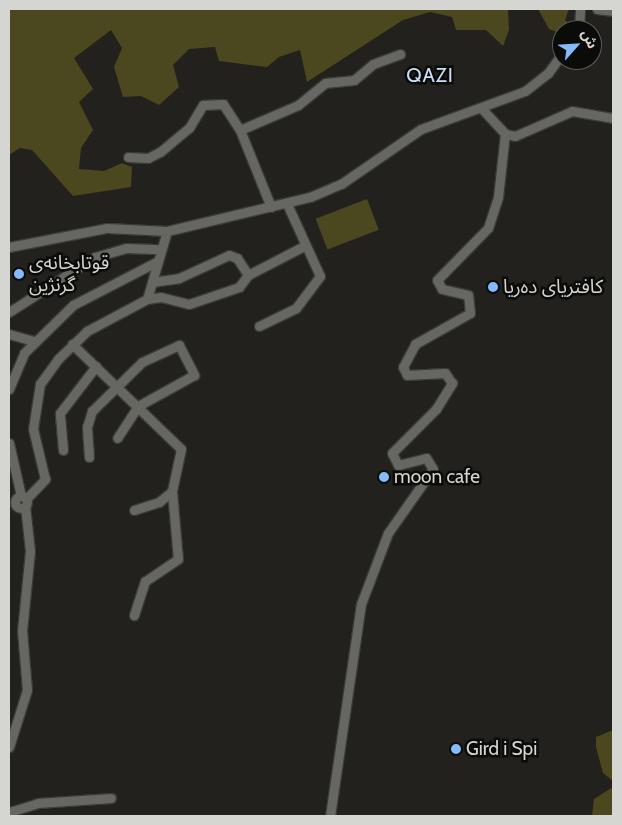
<!DOCTYPE html>
<html>
<head>
<meta charset="utf-8">
<style>
  body { margin:0 }
  #map { position:relative; width:622px; height:825px; overflow:hidden; background:#22211d; font-family:Cabin,"Noto Sans Arabic",sans-serif }
  div>[style] { position:absolute }
  [style*='--x'] { left:calc(var(--x)*1px); top:calc(var(--y)*1px); width:calc(var(--w)*1px); rotate:calc(var(--a)*1deg) }
  .green>* { inset:0; background:#4b471f; transform-origin:0 0 }
  .roads { filter:drop-shadow(1px 0 #3b3b37) drop-shadow(-1px 0 #3b3b37) drop-shadow(0 1px #3b3b37) drop-shadow(0 -1px #3b3b37) }
  .minor>* { height:9px; margin:-4.5px; padding:0 4.5px; transform-origin:4.5px; border-radius:4.5px; background:#676761 }
  .minor>.ring { margin:-4.5px; padding:0; box-sizing:content-box; background:none; border:9px solid #676761; border-radius:50% }
  .dots>* { width:14px; height:14px; translate:-50% -50%; box-sizing:border-box; border:2px solid #0b0b09; border-radius:50% }
  span { translate:-50% -50%; white-space:nowrap; text-align:center; line-height:1.15; -webkit-text-stroke:5px #0b0b09; paint-order:stroke }
  .poi-label { font-size:19px; color:#d5d5d1 }
  .left { translate:0 -50%; text-align:left }
  .neighbourhood-label { font-size:20px; color:#cadef6; letter-spacing:1px }
  .frame { position:absolute; inset:0; border:10px solid #d5d5d1; pointer-events:none }
  .north { position:absolute; left:552px; top:20px; width:50px; height:50px; box-sizing:border-box; background:#0b0b09; border:1px solid #5c5c59; border-radius:50%; rotate:64deg; font-size:14px; font-weight:700; line-height:20px; text-align:center; color:#d5d5d1 }
  .north::after { content:''; display:block; margin:auto; width:18px; height:22px; background:#85bbfb; clip-path:polygon(50% 0,100% 100%,50% 72%,0 100%) }
</style>
</head>
<body>
<div id="map">
  <div class="green">
    <div style="clip-path:polygon(9px 9px,508px 9px,509px 30px,503px 46px,486px 30px,456px 30px,452px 17px,430px 12px,403px 20px,307px 82px,300px 50px,279px 57px,267px 67px,219px 61px,215px 47px,189px 49px,173px 65px,179px 87px,159px 105px,141px 96px,123px 97px,114px 67px,122px 48px,111px 30px,74px 58px,93px 89px,79px 102px,93px 130px,81px 148px,79px 169px,104px 171px,122px 163px,132px 167px,131px 187px,73px 196px,32px 150px,20px 148px,9px 155px)"></div>
    <div style="clip-path:polygon(538px 9px,569px 9px,565px 20px,572px 27px,562px 34px,549px 29px)"></div>
    <div style="left:367px;top:199px;width:33px;height:55px;rotate:69deg"></div>
    <div style="clip-path:polygon(613px 730px,613px 781px,603px 773px,596px 747px,596px 737px)"></div>
    <div style="clip-path:polygon(613px 787px,613px 816px,592px 816px,594px 799px)"></div>
  </div>
  <div class="roads">
    <div class="minor">
      <div style="--x:597;--y:9;--w:16;--a:7"></div>
      <div style="--x:579;--y:30;--w:21;--a:-87"></div>
      <div style="--x:483;--y:110;--w:33;--a:47"></div>
      <div style="--x:505;--y:134;--w:10;--a:11"></div>
      <div style="--x:515;--y:136;--w:62;--a:-23.7"></div>
      <div style="--x:572;--y:111;--w:42;--a:9.7"></div>
      <div style="--x:240;--y:130;--w:63;--a:-23.3"></div>
      <div style="--x:298;--y:105;--w:35;--a:-39"></div>
      <div style="--x:325;--y:83;--w:29;--a:-6"></div>
      <div style="--x:354;--y:80;--w:25;--a:-40"></div>
      <div style="--x:373;--y:64;--w:29;--a:-20"></div>
      <div style="--x:128;--y:157;--w:20;--a:3"></div>
      <div style="--x:148;--y:158;--w:13;--a:-27"></div>
      <div style="--x:160;--y:152;--w:38;--a:-40"></div>
      <div style="--x:189;--y:128;--w:27;--a:-59"></div>
      <div style="--x:203;--y:105;--w:20;--a:-3"></div>
      <div style="--x:223;--y:104;--w:31;--a:57"></div>
      <div style="--x:240;--y:130;--w:83;--a:68.1"></div>
      <div style="--x:9;--y:247;--w:100;--a:-11"></div>
      <div style="--x:107;--y:228;--w:60;--a:2.9"></div>
      <div style="--x:167;--y:231;--w:147;--a:-13.4"></div>
      <div style="--x:310;--y:197;--w:34;--a:-23"></div>
      <div style="--x:341;--y:184;--w:97;--a:-34.5"></div>
      <div style="--x:421;--y:129;--w:111;--a:-20.1"></div>
      <div style="--x:525;--y:91;--w:29;--a:-38"></div>
      <div style="--x:548;--y:73;--w:24;--a:-54"></div>
      <div style="--x:152;--y:282;--w:27;--a:-8"></div>
      <div style="--x:179;--y:278;--w:55;--a:-24.7"></div>
      <div style="--x:229;--y:255;--w:9;--a:21"></div>
      <div style="--x:237;--y:258;--w:20;--a:57"></div>
      <div style="--x:147;--y:299;--w:14;--a:-8"></div>
      <div style="--x:161;--y:297;--w:29;--a:14"></div>
      <div style="--x:189;--y:304;--w:53;--a:-18.8"></div>
      <div style="--x:239;--y:287;--w:15;--a:-53"></div>
      <div style="--x:248;--y:275;--w:63;--a:-27.4"></div>
      <div style="--x:9;--y:312;--w:102;--a:-32.6"></div>
      <div style="--x:95;--y:257;--w:32;--a:-16"></div>
      <div style="--x:126;--y:248;--w:35;--a:2"></div>
      <div style="--x:259;--y:326;--w:41;--a:-25.9"></div>
      <div style="--x:296;--y:308;--w:40;--a:-53"></div>
      <div style="--x:320;--y:276;--w:79;--a:-114.6"></div>
      <div style="--x:9;--y:334;--w:25;--a:16"></div>
      <div style="--x:72;--y:344;--w:151;--a:43.9"></div>
      <div style="--x:181;--y:449;--w:43;--a:102.1"></div>
      <div style="--x:172;--y:491;--w:68;--a:85"></div>
      <div style="--x:178;--y:559;--w:40;--a:146"></div>
      <div style="--x:145;--y:581;--w:36;--a:108"></div>
      <div style="--x:9;--y:389;--w:39;--a:-67"></div>
      <div style="--x:24;--y:353;--w:69;--a:-44.4"></div>
      <div style="--x:73;--y:305;--w:93;--a:-27.4"></div>
      <div style="--x:9;--y:443;--w:54;--a:77.2"></div>
      <div style="--x:63;--y:450;--w:37;--a:-95"></div>
      <div style="--x:60;--y:413;--w:59;--a:-52.5"></div>
      <div style="--x:89;--y:457;--w:30;--a:-94"></div>
      <div style="--x:87;--y:427;--w:17;--a:-73"></div>
      <div style="--x:92;--y:411;--w:70;--a:-44.4"></div>
      <div style="--x:142;--y:362;--w:41;--a:-24.7"></div>
      <div style="--x:179;--y:345;--w:34;--a:63"></div>
      <div style="--x:194;--y:375;--w:64;--a:151"></div>
      <div style="--x:138;--y:406;--w:38;--a:123"></div>
      <div class="ring" style="left:15px;top:496px;width:3px;height:3px"></div>
      <div style="--x:26;--y:499;--w:28;--a:-46"></div>
      <div style="--x:45;--y:479;--w:51;--a:-103.5"></div>
      <div style="--x:33;--y:429;--w:46;--a:-81.2"></div>
      <div style="--x:40;--y:384;--w:31;--a:-54"></div>
      <div style="--x:58;--y:359;--w:40;--a:-44"></div>
      <div style="--x:87;--y:331;--w:68;--a:-28.1"></div>
      <div style="--x:147;--y:299;--w:71;--a:-73.6"></div>
      <div style="--x:134;--y:510;--w:26;--a:-18"></div>
      <div style="--x:159;--y:502;--w:17;--a:-40"></div>
      <div style="--x:9;--y:747;--w:60;--a:-72.5"></div>
      <div style="--x:27;--y:690;--w:59;--a:-94.8"></div>
      <div style="--x:22;--y:631;--w:80;--a:-84.3"></div>
      <div style="--x:30;--y:551;--w:45;--a:-96.3"></div>
      <div style="--x:9;--y:812;--w:30;--a:-17"></div>
      <div style="--x:38;--y:803;--w:73;--a:-3.9"></div>
      <div style="--x:330;--y:816;--w:214;--a:-81.7"></div>
      <div style="--x:361;--y:604;--w:76;--a:-69.2"></div>
      <div style="--x:388;--y:533;--w:78;--a:-54.9"></div>
      <div style="--x:433;--y:469;--w:13;--a:-122"></div>
      <div style="--x:426;--y:458;--w:29;--a:166"></div>
      <div style="--x:398;--y:465;--w:13;--a:-117"></div>
      <div style="--x:392;--y:453;--w:62;--a:-45"></div>
      <div style="--x:436;--y:409;--w:31;--a:-58"></div>
      <div style="--x:452;--y:383;--w:12;--a:-125"></div>
      <div style="--x:445;--y:373;--w:38;--a:177"></div>
      <div style="--x:407;--y:375;--w:9;--a:-117"></div>
      <div style="--x:403;--y:367;--w:26;--a:-62"></div>
      <div style="--x:415;--y:344;--w:63;--a:-29.4"></div>
      <div style="--x:470;--y:313;--w:18;--a:-96"></div>
      <div style="--x:468;--y:295;--w:27;--a:-167"></div>
      <div style="--x:442;--y:289;--w:10;--a:-119"></div>
      <div style="--x:437;--y:280;--w:73;--a:-45.6"></div>
      <div style="--x:488;--y:228;--w:33;--a:-72"></div>
      <div style="--x:498;--y:197;--w:63;--a:-83.7"></div>
    </div>
  </div>
  <div class="dots">
    <div style="left:19px;top:274px;background:#85bbfb"></div>
    <div style="left:493px;top:287px;background:#85bbfb"></div>
    <div style="left:384px;top:477px;background:#85bbfb"></div>
    <div style="left:456px;top:749px;background:#85bbfb"></div>
  </div>
  <div class="poi-label">
    <span class="left" style="left:29px;top:274px">قوتابخانەی<br>گرنژین</span>
    <span class="left" style="left:503px;top:287px">کافتریای دەریا</span>
    <span class="left" style="left:394px;top:477px">moon cafe</span>
    <span class="left" style="left:466px;top:749px">Gird i Spi</span>
  </div>
  <div class="neighbourhood-label">
    <span style="left:430px;top:75px">QAZI</span>
  </div>
  <div class="frame"></div>
  <div class="north">ش</div>
</div>
</body>
</html>
